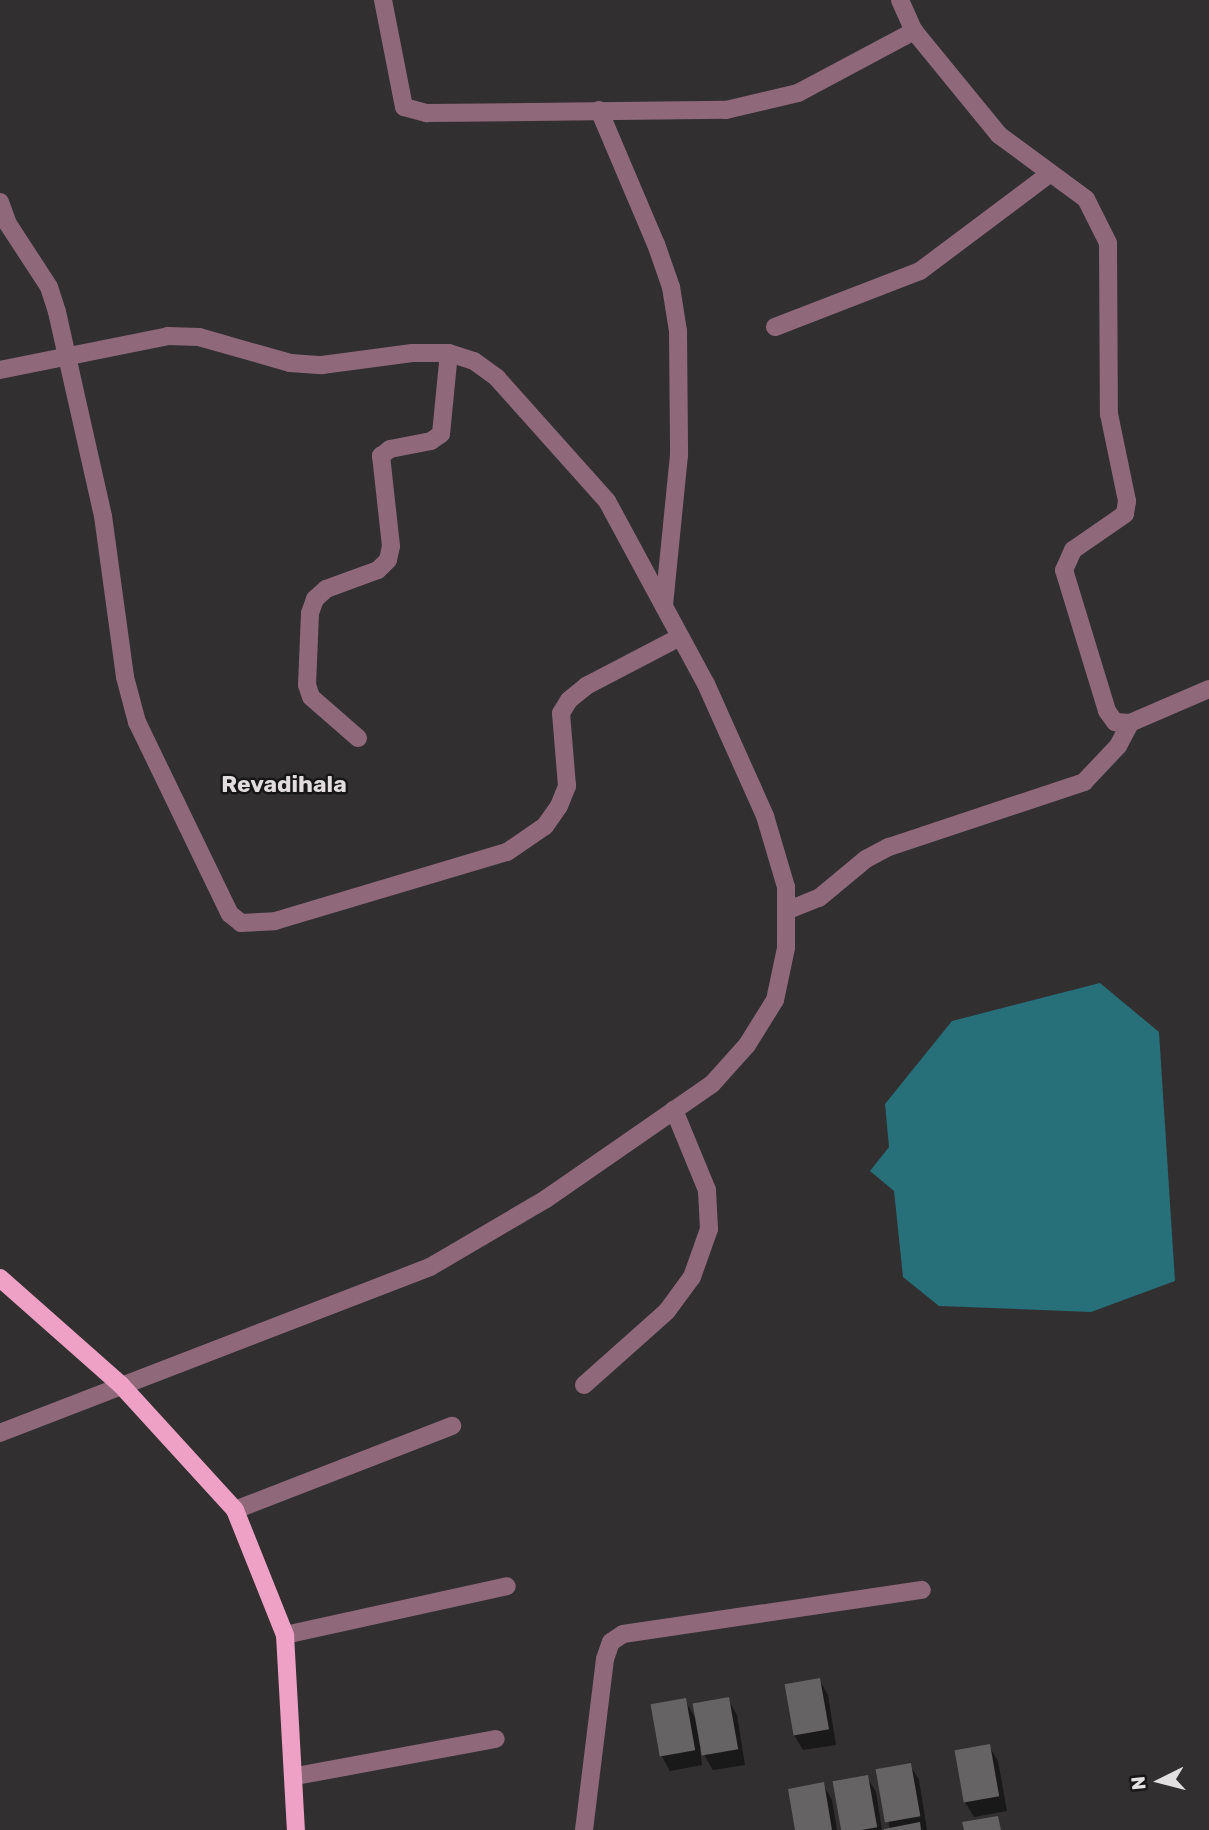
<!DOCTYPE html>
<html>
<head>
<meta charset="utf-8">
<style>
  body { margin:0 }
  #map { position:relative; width:1209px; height:1830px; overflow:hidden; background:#312f30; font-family:Rubik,sans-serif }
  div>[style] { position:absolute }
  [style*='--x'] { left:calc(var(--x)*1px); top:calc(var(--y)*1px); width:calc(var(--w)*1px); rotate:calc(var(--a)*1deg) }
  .water>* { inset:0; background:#276f79 }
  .shadow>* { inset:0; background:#0007 }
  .building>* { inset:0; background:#666364; transform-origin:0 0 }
  .minor>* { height:18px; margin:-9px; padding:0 9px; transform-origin:9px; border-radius:9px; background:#8f697a }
  .major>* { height:18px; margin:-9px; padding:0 9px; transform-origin:9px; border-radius:9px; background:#eea1c4 }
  span { translate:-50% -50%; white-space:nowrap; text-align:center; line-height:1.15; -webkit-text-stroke:5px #181718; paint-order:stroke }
  .quarter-label { font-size:23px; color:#e1ddde; font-weight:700 }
  .north { position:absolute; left:1125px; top:1746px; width:70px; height:70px; -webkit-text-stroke:5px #181718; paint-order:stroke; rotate:264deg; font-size:19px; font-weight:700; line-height:28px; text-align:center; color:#e2e0e1 }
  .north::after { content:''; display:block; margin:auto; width:24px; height:32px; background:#e2e0e1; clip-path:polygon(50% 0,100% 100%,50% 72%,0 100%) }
</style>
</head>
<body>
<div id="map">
  <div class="water">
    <div style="clip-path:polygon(1100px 983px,1159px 1032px,1175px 1281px,1091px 1312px,939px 1306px,903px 1277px,894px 1191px,870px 1171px,889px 1147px,885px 1104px,952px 1021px)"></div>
  </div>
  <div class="shadow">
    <div style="clip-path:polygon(819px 1679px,828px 1695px,836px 1745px,803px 1750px,794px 1735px)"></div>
    <div style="clip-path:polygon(728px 1699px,737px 1715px,745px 1765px,713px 1770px,700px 1748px,702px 1765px,670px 1771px,661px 1755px,685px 1700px,697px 1721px)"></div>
    <div style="clip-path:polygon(989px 1746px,998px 1761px,1007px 1811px,974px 1817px,965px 1802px,956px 1751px)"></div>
    <div style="clip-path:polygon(910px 1765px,919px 1780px,927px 1830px,886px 1830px,890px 1829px,877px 1771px)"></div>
    <div style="clip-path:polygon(867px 1777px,876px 1792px,882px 1830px,842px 1830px,834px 1782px)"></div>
    <div style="clip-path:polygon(823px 1784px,832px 1800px,837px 1830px,797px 1830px)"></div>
  </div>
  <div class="building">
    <div style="left:820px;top:1678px;width:52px;height:36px;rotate:80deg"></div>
    <div style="left:729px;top:1697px;width:53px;height:37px;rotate:80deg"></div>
    <div style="left:686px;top:1698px;width:53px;height:36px;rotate:80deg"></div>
    <div style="left:990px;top:1744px;width:53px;height:36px;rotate:80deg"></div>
    <div style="left:911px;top:1763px;width:54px;height:36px;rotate:80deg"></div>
    <div style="left:868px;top:1775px;width:53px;height:36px;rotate:80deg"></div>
    <div style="clip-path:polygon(824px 1782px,832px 1830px,795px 1830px,788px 1789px)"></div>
    <div style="clip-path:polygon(998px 1816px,1001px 1830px,964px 1830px,962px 1822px)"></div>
    <div style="clip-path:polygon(920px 1822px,921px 1830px,884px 1830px,884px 1829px)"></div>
  </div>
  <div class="minor">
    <div style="--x:383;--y:0;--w:109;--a:78.9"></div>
    <div style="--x:404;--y:107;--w:24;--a:15"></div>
    <div style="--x:427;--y:113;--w:299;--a:-0.6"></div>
    <div style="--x:726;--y:110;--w:74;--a:-13.3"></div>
    <div style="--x:798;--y:93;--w:132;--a:-28.1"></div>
    <div style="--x:900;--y:0;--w:34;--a:66"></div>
    <div style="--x:914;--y:31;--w:134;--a:50.7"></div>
    <div style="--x:999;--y:135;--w:108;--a:36.3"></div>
    <div style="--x:1086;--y:199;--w:49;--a:63.4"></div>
    <div style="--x:1108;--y:243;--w:171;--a:89.7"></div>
    <div style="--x:1109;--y:414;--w:89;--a:78.3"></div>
    <div style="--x:1127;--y:501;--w:13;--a:99"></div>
    <div style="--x:1125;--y:514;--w:63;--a:145.3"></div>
    <div style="--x:1073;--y:550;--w:22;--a:114"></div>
    <div style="--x:1064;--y:570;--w:147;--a:73"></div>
    <div style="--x:1107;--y:711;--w:14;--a:54"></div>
    <div style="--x:1115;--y:722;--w:15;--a:4"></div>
    <div style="--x:1130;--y:723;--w:86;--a:-23.3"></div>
    <div style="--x:599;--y:110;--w:146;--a:67"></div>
    <div style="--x:656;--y:244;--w:46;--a:70.8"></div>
    <div style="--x:671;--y:287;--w:45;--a:81"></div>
    <div style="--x:678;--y:331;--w:124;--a:89.5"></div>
    <div style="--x:679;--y:455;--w:152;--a:95.7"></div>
    <div style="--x:0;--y:202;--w:23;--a:70"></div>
    <div style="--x:8;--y:224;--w:75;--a:56.9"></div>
    <div style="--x:49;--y:287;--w:26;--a:72"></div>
    <div style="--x:57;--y:312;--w:209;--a:77.3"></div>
    <div style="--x:103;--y:516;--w:162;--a:82.2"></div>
    <div style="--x:125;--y:677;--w:47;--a:75.1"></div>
    <div style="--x:137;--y:722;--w:213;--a:64.2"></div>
    <div style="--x:230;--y:914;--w:14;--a:39"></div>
    <div style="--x:241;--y:923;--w:34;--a:-3"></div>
    <div style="--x:275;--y:921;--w:242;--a:-16.6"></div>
    <div style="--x:507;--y:852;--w:46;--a:-34.4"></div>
    <div style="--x:545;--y:826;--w:24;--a:-55"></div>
    <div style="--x:559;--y:806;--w:22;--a:-68"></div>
    <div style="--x:567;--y:786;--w:73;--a:-94.7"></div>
    <div style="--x:561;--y:713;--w:15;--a:-58"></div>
    <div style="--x:569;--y:700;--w:22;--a:-39"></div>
    <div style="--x:586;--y:686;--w:106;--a:-27.5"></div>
    <div style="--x:775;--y:327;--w:155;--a:-21.1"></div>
    <div style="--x:920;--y:271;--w:161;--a:-36.9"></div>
    <div style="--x:0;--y:370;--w:171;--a:-11.4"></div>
    <div style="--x:168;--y:336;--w:31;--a:2"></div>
    <div style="--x:199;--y:337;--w:95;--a:15.9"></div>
    <div style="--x:290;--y:363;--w:32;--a:4"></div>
    <div style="--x:322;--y:365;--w:91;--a:-7.6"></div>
    <div style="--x:412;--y:353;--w:37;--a:0"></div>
    <div style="--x:449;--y:353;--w:26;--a:18"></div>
    <div style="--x:474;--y:361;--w:29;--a:36"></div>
    <div style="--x:497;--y:378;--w:165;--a:48.2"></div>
    <div style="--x:607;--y:501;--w:208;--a:61.6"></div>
    <div style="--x:706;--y:684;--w:145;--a:65.9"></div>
    <div style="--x:765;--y:816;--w:74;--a:73.5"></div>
    <div style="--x:786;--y:887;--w:61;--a:90"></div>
    <div style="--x:786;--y:948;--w:53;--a:101.9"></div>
    <div style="--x:775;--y:1000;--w:53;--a:121.9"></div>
    <div style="--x:747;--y:1045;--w:52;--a:131.9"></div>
    <div style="--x:712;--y:1084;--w:202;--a:145.3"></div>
    <div style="--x:546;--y:1199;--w:134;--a:149.6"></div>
    <div style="--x:430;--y:1267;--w:461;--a:158.9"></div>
    <div style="--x:358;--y:738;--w:62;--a:-138.9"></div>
    <div style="--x:311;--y:697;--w:13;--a:-108"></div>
    <div style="--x:307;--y:685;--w:72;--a:-87.6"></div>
    <div style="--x:310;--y:613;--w:15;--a:-70"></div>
    <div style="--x:315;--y:599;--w:15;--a:-42"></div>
    <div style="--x:326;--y:589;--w:55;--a:-20.1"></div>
    <div style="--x:378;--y:570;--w:14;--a:-45"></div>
    <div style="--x:388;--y:560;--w:14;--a:-78"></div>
    <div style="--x:391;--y:546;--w:91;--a:-96.3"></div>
    <div style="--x:381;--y:456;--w:11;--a:-38"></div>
    <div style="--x:390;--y:449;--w:42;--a:-11"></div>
    <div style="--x:431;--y:441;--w:12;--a:-35"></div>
    <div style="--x:441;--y:434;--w:81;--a:-84.4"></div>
    <div style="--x:786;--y:911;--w:35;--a:-22"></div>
    <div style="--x:819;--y:898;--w:61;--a:-39.7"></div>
    <div style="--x:866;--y:859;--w:26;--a:-28"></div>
    <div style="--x:889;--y:847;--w:206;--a:-18.4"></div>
    <div style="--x:1084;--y:782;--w:50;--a:-46.6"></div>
    <div style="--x:1118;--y:746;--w:26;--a:-62"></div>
    <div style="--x:584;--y:1385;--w:111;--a:-41.7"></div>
    <div style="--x:667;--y:1311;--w:42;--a:-53.7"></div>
    <div style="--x:692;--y:1277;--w:51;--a:-70.5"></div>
    <div style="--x:709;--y:1229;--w:39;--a:-93"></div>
    <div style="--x:707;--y:1190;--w:87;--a:-112.4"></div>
    <div style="--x:235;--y:1510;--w:233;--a:-21.2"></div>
    <div style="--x:285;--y:1635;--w:227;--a:-12.4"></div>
    <div style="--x:296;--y:1776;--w:203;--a:-10.5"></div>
    <div style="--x:584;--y:1830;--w:172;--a:-83"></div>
    <div style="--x:605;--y:1659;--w:18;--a:-71"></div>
    <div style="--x:611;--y:1642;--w:14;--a:-34"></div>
    <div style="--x:623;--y:1634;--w:302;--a:-8.4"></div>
  </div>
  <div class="major">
    <div style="--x:0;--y:1278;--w:162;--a:41.5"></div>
    <div style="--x:121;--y:1385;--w:169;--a:47.6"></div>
    <div style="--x:235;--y:1510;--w:135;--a:68.2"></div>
    <div style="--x:285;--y:1635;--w:195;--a:86.8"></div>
  </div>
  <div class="quarter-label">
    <span style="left:284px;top:784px">Revadihala</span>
  </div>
  <div class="north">N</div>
</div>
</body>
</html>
